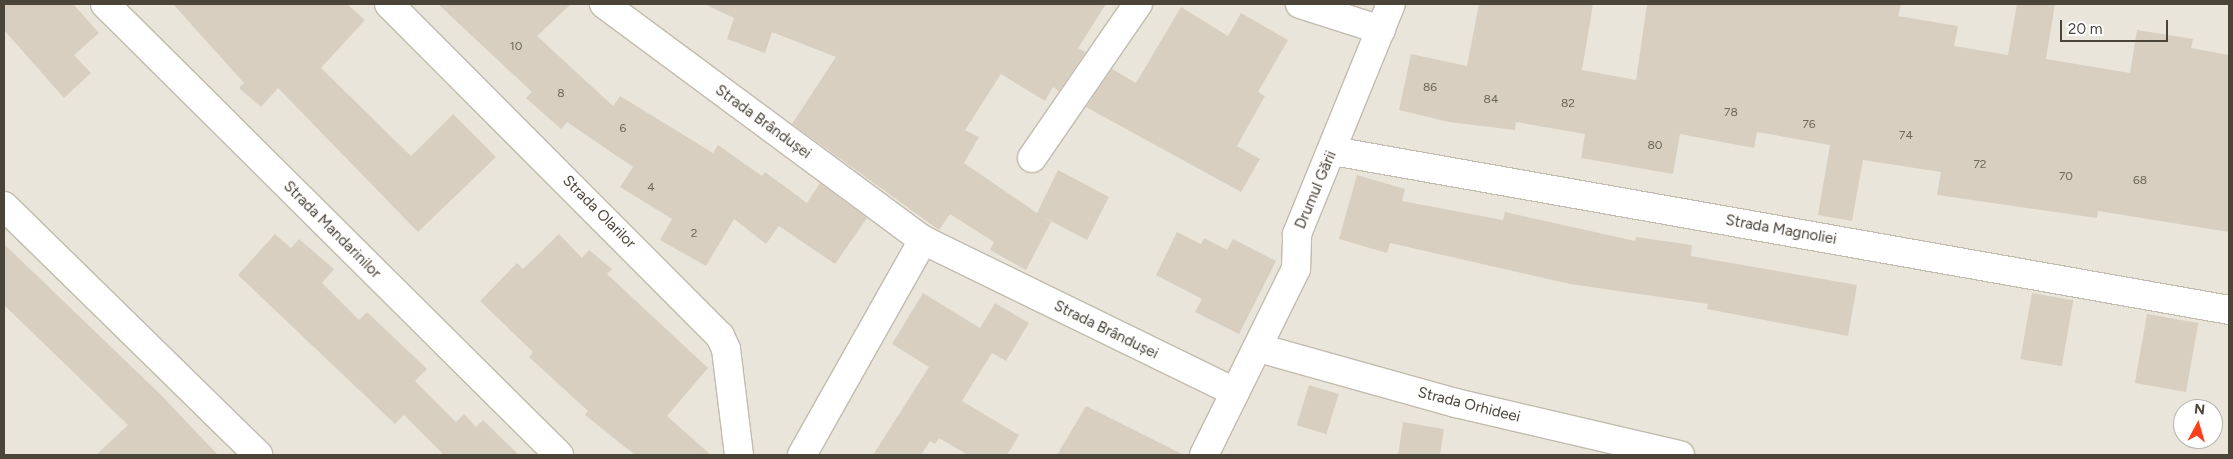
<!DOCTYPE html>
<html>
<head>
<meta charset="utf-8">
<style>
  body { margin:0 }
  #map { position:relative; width:2233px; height:459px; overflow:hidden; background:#f6f3ec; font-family:Figtree,sans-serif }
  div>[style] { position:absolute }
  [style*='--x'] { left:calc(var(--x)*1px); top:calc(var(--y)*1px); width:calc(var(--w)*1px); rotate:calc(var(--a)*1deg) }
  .residential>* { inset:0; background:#eae5da }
  .building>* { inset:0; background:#d8cfc1; transform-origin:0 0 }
  .roads { filter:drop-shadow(1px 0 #c2bbae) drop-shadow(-1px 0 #c2bbae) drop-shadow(0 1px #c2bbae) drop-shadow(0 -1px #c2bbae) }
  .minor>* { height:28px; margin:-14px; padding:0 14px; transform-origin:14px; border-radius:14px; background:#fff }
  span { translate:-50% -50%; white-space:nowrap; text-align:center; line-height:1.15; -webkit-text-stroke:4px #fff; paint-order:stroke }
  .number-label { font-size:12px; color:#6e675b }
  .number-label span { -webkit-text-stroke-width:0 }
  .street-label { font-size:15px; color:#4b4439 }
  .frame { position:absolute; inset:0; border:5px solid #4b4439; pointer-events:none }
  .north { position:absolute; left:2173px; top:399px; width:50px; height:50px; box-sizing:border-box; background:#fff; border:1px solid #b7b4b0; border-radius:50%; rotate:6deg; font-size:14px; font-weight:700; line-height:20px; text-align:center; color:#4b4439 }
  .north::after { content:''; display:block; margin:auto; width:18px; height:22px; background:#fc3f1d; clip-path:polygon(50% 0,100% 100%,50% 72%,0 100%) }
  .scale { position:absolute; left:2060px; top:20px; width:108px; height:22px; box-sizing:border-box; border:2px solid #4b4439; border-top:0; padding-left:6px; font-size:15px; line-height:18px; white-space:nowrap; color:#4b4439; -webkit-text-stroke:4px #fff; paint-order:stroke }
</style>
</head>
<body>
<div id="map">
  <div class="residential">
    <div style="clip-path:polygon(evenodd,4px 4px,2229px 4px,2229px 455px,4px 455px,4px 4px,2183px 409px,2213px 409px,2213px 439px,2183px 439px,2183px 409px)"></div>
  </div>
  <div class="building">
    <div style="clip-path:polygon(4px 4px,73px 4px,99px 33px,74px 55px,91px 73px,64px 98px,4px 30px)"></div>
    <div style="clip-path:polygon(173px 4px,347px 4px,365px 20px,321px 68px,411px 156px,453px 114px,496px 157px,418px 232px,278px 88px,261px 107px,239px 88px,244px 83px)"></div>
    <div style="clip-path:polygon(438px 4px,571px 4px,537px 36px,613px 106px,620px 96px,713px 153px,718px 145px,762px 176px,765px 172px,807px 203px,820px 183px,867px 218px,835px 264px,779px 226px,766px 244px,734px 219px,706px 266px,660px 240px,672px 219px,620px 187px,633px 167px,567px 122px,561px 129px,526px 98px,532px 92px)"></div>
    <div style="clip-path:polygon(704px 4px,1106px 4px,1078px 48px,1086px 52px,1059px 91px,1053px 87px,1045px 101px,1001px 74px,965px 130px,979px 137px,964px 163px,1037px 213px,1058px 170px,1109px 197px,1087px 240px,1043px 217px,1051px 222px,1026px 270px,990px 250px,994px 242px,950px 214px,939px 230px,792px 124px,836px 57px,772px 32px,765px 53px,727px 39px,734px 18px)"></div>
    <div style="clip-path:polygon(1479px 4px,1593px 4px,1582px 70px,1636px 80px,1647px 4px,1901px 4px,1898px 16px,1958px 26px,1954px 46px,2008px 55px,2017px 4px,2055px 4px,2046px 59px,2130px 73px,2137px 30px,2193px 39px,2191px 48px,2229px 55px,2229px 232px,2098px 211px,2097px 218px,1937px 195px,1941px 172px,1863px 160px,1852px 221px,1818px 215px,1830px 145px,1757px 132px,1754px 148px,1680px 134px,1673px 174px,1581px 158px,1585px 134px,1516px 122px,1515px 130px,1449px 122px,1399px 110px,1411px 54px,1467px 66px)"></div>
    <div style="clip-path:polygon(1181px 7px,1228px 36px,1241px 13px,1288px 40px,1258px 92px,1265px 96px,1237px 146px,1260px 159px,1241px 192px,1086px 107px,1112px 69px,1136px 83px)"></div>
    <div style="clip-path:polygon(1357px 175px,1405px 189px,1402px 201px,1503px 220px,1505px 212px,1635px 241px,1636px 237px,1692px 245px,1691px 256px,1857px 285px,1848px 336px,1707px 309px,1708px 304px,1570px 284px,1390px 243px,1387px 253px,1339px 239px)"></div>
    <div style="clip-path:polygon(1177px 232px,1201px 244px,1204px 238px,1227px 250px,1233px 239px,1276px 261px,1239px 334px,1195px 312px,1202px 299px,1156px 275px)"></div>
    <div style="clip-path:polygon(275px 234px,291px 248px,299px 239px,334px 269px,322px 283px,359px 320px,367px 312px,427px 369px,415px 381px,456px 422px,464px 414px,476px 427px,483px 420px,519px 455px,444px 455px,404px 415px,395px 424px,238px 275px)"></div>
    <div style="clip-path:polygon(559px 234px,582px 258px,589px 250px,612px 269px,607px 274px,708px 368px,667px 416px,711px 455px,635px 455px,585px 415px,588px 411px,529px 357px,533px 352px,480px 301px,517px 263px,523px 269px)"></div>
    <div style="clip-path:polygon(4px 244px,160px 394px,218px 455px,96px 455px,128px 425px,4px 305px)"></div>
    <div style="clip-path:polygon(923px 293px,980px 328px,995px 303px,1029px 323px,1006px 361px,992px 353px,962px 401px,1019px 435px,1007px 455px,968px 455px,939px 438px,935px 444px,930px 441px,921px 455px,873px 455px,929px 367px,892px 344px)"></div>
    <div style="left:2032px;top:293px;width:42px;height:67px;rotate:10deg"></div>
    <div style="left:2147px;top:314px;width:52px;height:70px;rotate:10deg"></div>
    <div style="left:1309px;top:385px;width:31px;height:42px;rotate:17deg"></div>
    <div style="clip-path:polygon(1086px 406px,1184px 455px,1057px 455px)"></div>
    <div style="clip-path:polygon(1403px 422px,1444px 429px,1440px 455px,1398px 455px)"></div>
  </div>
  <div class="roads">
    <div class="minor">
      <div style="--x:105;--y:4;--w:640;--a:44.81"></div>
      <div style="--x:389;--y:4;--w:469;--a:45.1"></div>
      <div style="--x:720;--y:336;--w:14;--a:65"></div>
      <div style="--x:726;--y:349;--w:107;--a:83"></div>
      <div style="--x:604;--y:4;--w:397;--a:36.5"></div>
      <div style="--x:923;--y:240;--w:347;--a:26"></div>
      <div style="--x:1300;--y:4;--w:85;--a:17.8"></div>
      <div style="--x:1333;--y:151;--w:910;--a:10.06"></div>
      <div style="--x:1032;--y:158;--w:187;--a:-55.5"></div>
      <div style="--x:4;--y:206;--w:356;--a:44.4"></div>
      <div style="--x:1259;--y:348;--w:205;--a:15.6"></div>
      <div style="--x:1456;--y:403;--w:230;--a:13.1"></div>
      <div style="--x:802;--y:455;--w:247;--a:-60.6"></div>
      <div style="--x:1204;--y:455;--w:208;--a:-63.7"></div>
      <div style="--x:1296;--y:269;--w:35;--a:-88"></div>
      <div style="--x:1297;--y:234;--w:248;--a:-67.8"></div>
    </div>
  </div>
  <div class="number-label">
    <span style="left:516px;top:47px">10</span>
    <span style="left:1430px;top:88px">86</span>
    <span style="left:561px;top:94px">8</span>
    <span style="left:1491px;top:100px">84</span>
    <span style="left:1568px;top:104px">82</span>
    <span style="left:1731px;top:113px">78</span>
    <span style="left:1809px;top:125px">76</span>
    <span style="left:623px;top:129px">6</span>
    <span style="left:1906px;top:136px">74</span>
    <span style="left:1655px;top:146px">80</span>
    <span style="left:1980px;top:165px">72</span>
    <span style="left:2066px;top:177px">70</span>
    <span style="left:2140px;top:181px">68</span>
    <span style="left:651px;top:188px">4</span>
    <span style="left:694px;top:234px">2</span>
  </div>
  <div class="street-label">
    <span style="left:763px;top:122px;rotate:36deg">Strada Brândușei</span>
    <span style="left:1316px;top:190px;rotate:-67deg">Drumul Gării</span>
    <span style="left:599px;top:212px;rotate:45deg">Strada Olarilor</span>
    <span style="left:332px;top:230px;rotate:45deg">Strada Mandarinilor</span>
    <span style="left:1781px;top:230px;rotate:10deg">Strada Magnoliei</span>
    <span style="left:1106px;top:330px;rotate:26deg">Strada Brândușei</span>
    <span style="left:1469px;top:405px;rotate:14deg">Strada Orhideei</span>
  </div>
  <div class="frame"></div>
  <div class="north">N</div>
  <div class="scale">20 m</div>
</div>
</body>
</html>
